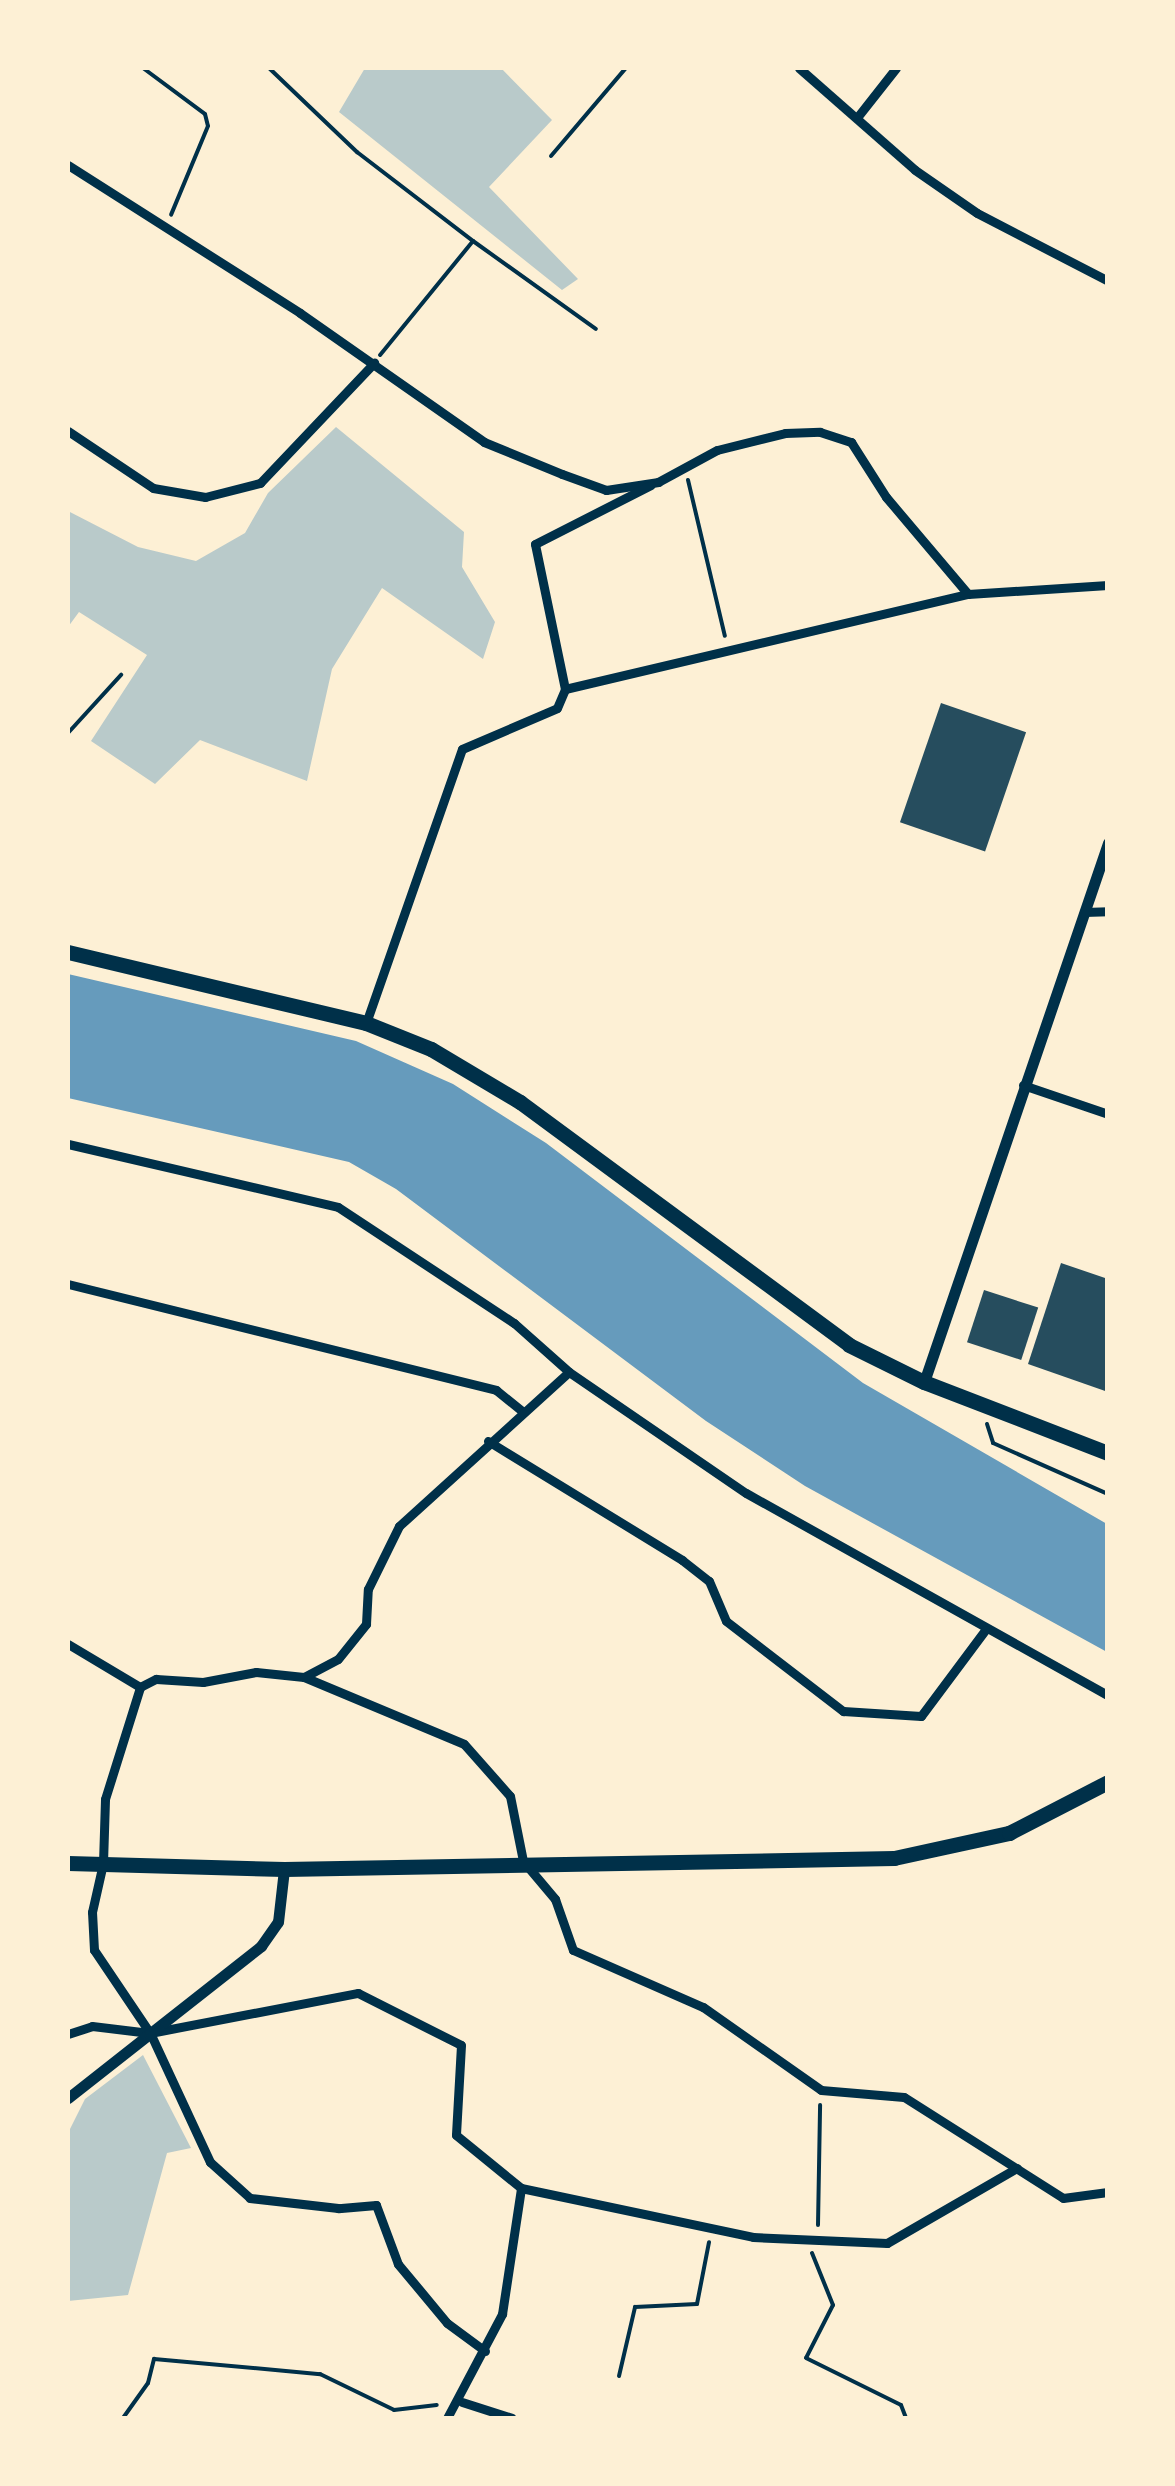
<!DOCTYPE html>
<html>
<head>
<meta charset="utf-8">
<style>
  body { margin:0 }
  #map { position:relative; width:1175px; height:2486px; overflow:hidden; background:#fdf0d5; font-family:Commissioner,sans-serif }
  div>[style] { position:absolute }
  [style*='--x'] { left:calc(var(--x)*1px); top:calc(var(--y)*1px); width:calc(var(--w)*1px); rotate:calc(var(--a)*1deg) }
  .green>* { inset:0; background:#b9caca }
  .water>* { inset:0; background:#669bbc }
  .building>* { inset:0; background:#264d5e; transform-origin:0 0 }
  .path>* { height:4px; margin:-2px; padding:0 2px; transform-origin:2px; border-radius:2px; background:#003049 }
  .minor>* { height:9px; margin:-4.5px; padding:0 4.5px; transform-origin:4.5px; border-radius:4.5px; background:#003049 }
  .tertiary>* { height:11px; margin:-5.5px; padding:0 5.5px; transform-origin:5.5px; border-radius:5.5px; background:#003049 }
  .trunk>* { height:15px; margin:-7.5px; padding:0 7.5px; transform-origin:7.5px; border-radius:7.5px; background:#003049 }
  span { translate:-50% -50%; white-space:nowrap; text-align:center; line-height:1.15; -webkit-text-stroke:8px #fdf0d5; paint-order:stroke }
  .frame { position:absolute; inset:0; border:70px solid #fdf0d5; pointer-events:none }
</style>
</head>
<body>
<div id="map">
  <div class="green">
    <div style="clip-path:polygon(365px 68px,501px 68px,552px 120px,489px 187px,578px 279px,562px 290px,339px 112px)"></div>
    <div style="clip-path:polygon(336px 427px,464px 532px,462px 567px,495px 622px,483px 659px,382px 588px,332px 669px,307px 781px,200px 740px,155px 784px,91px 741px,147px 655px,79px 612px,68px 627px,68px 511px,138px 547px,196px 561px,245px 533px,268px 493px)"></div>
    <div style="clip-path:polygon(143px 2055px,191px 2148px,167px 2153px,128px 2295px,68px 2301px,68px 2133px,85px 2099px)"></div>
  </div>
  <div class="water">
    <div style="clip-path:polygon(68px 974px,356px 1041px,453px 1084px,546px 1143px,863px 1383px,1107px 1524px,1107px 1652px,805px 1486px,706px 1421px,396px 1189px,349px 1162px,68px 1098px)"></div>
  </div>
  <div class="building">
    <div style="left:941px;top:703px;width:90px;height:126px;rotate:19deg"></div>
    <div style="clip-path:polygon(1061px 1263px,1108px 1279px,1108px 1392px,1028px 1364px)"></div>
    <div style="left:984px;top:1290px;width:57px;height:55px;rotate:18deg"></div>
  </div>
  <div class="path">
    <div style="--x:143;--y:68;--w:77;--a:36.6"></div>
    <div style="--x:205;--y:114;--w:12;--a:76"></div>
    <div style="--x:208;--y:126;--w:96;--a:112.6"></div>
    <div style="--x:269;--y:68;--w:122;--a:43.7"></div>
    <div style="--x:357;--y:152;--w:146;--a:37.5"></div>
    <div style="--x:473;--y:241;--w:147;--a:129.2"></div>
    <div style="--x:551;--y:156;--w:116;--a:-49.6"></div>
    <div style="--x:473;--y:241;--w:151;--a:35.6"></div>
    <div style="--x:688;--y:480;--w:160;--a:76.7"></div>
    <div style="--x:68;--y:733;--w:79;--a:-47.6"></div>
    <div style="--x:987;--y:1424;--w:20;--a:72"></div>
    <div style="--x:993;--y:1443;--w:126;--a:23.9"></div>
    <div style="--x:818;--y:2225;--w:120;--a:-89"></div>
    <div style="--x:812;--y:2253;--w:56;--a:68"></div>
    <div style="--x:833;--y:2305;--w:59;--a:117"></div>
    <div style="--x:806;--y:2358;--w:106;--a:26.3"></div>
    <div style="--x:901;--y:2405;--w:14;--a:69"></div>
    <div style="--x:619;--y:2376;--w:71;--a:-76.9"></div>
    <div style="--x:635;--y:2307;--w:62;--a:-2.8"></div>
    <div style="--x:697;--y:2304;--w:63;--a:-79"></div>
    <div style="--x:123;--y:2418;--w:43;--a:-54.5"></div>
    <div style="--x:148;--y:2383;--w:25;--a:-76"></div>
    <div style="--x:154;--y:2359;--w:167;--a:5.2"></div>
    <div style="--x:320;--y:2374;--w:82;--a:25.9"></div>
    <div style="--x:394;--y:2410;--w:43;--a:-6.6"></div>
  </div>
  <div class="minor">
    <div style="--x:799;--y:68;--w:154;--a:41.3"></div>
    <div style="--x:915;--y:170;--w:75;--a:34.7"></div>
    <div style="--x:977;--y:213;--w:148;--a:27.4"></div>
    <div style="--x:859;--y:115;--w:60;--a:-51.8"></div>
    <div style="--x:68;--y:165;--w:275;--a:32.5"></div>
    <div style="--x:300;--y:313;--w:225;--a:35"></div>
    <div style="--x:484;--y:442;--w:84;--a:22.3"></div>
    <div style="--x:562;--y:474;--w:47;--a:20"></div>
    <div style="--x:606;--y:490;--w:53;--a:-8.7"></div>
    <div style="--x:658;--y:482;--w:67;--a:-28.5"></div>
    <div style="--x:717;--y:450;--w:70;--a:-14"></div>
    <div style="--x:785;--y:433;--w:35;--a:-2"></div>
    <div style="--x:820;--y:432;--w:33;--a:18"></div>
    <div style="--x:851;--y:442;--w:65;--a:57.5"></div>
    <div style="--x:886;--y:497;--w:127;--a:49.8"></div>
    <div style="--x:968;--y:594;--w:140;--a:-3.7"></div>
    <div style="--x:68;--y:431;--w:102;--a:33.8"></div>
    <div style="--x:153;--y:488;--w:53;--a:9.8"></div>
    <div style="--x:205;--y:497;--w:57;--a:-14.3"></div>
    <div style="--x:260;--y:483;--w:166;--a:-46.5"></div>
    <div style="--x:565;--y:689;--w:414;--a:-13.3"></div>
    <div style="--x:1084;--y:912;--w:24;--a:-2"></div>
    <div style="--x:366;--y:1023;--w:290;--a:-70.7"></div>
    <div style="--x:462;--y:749;--w:103;--a:-23.3"></div>
    <div style="--x:557;--y:708;--w:21;--a:-67"></div>
    <div style="--x:565;--y:689;--w:148;--a:-101.7"></div>
    <div style="--x:535;--y:544;--w:130;--a:-27"></div>
    <div style="--x:1023;--y:1085;--w:90;--a:18.8"></div>
    <div style="--x:68;--y:1144;--w:277;--a:13.1"></div>
    <div style="--x:338;--y:1207;--w:211;--a:33.4"></div>
    <div style="--x:514;--y:1323;--w:74;--a:41.7"></div>
    <div style="--x:569;--y:1372;--w:214;--a:34.4"></div>
    <div style="--x:746;--y:1493;--w:415;--a:29.2"></div>
    <div style="--x:68;--y:1284;--w:441;--a:13.9"></div>
    <div style="--x:496;--y:1390;--w:35;--a:39"></div>
    <div style="--x:488;--y:1441;--w:228;--a:31.5"></div>
    <div style="--x:682;--y:1560;--w:34;--a:38"></div>
    <div style="--x:709;--y:1581;--w:43;--a:67"></div>
    <div style="--x:726;--y:1621;--w:148;--a:37.6"></div>
    <div style="--x:843;--y:1711;--w:78;--a:3.7"></div>
    <div style="--x:921;--y:1716;--w:107;--a:-53.3"></div>
    <div style="--x:68;--y:1644;--w:84;--a:30.8"></div>
    <div style="--x:304;--y:1677;--w:173;--a:22.7"></div>
    <div style="--x:464;--y:1744;--w:69;--a:48.5"></div>
    <div style="--x:510;--y:1796;--w:66;--a:78.7"></div>
    <div style="--x:523;--y:1861;--w:50;--a:49.9"></div>
    <div style="--x:555;--y:1899;--w:54;--a:70.6"></div>
    <div style="--x:573;--y:1950;--w:142;--a:23.7"></div>
    <div style="--x:703;--y:2007;--w:144;--a:35.1"></div>
    <div style="--x:821;--y:2090;--w:83;--a:4.8"></div>
    <div style="--x:904;--y:2097;--w:188;--a:32.4"></div>
    <div style="--x:1063;--y:2198;--w:45;--a:-7.6"></div>
    <div style="--x:68;--y:2034;--w:25;--a:-18"></div>
    <div style="--x:92;--y:2026;--w:58;--a:6.9"></div>
    <div style="--x:150;--y:2033;--w:212;--a:-10.9"></div>
    <div style="--x:358;--y:1993;--w:115;--a:26.8"></div>
    <div style="--x:461;--y:2045;--w:90;--a:93.2"></div>
    <div style="--x:456;--y:2135;--w:84;--a:39.2"></div>
    <div style="--x:521;--y:2188;--w:237;--a:11.9"></div>
    <div style="--x:753;--y:2237;--w:134;--a:2.6"></div>
    <div style="--x:887;--y:2243;--w:150;--a:-30"></div>
    <div style="--x:485;--y:2351;--w:47;--a:-143.6"></div>
    <div style="--x:447;--y:2323;--w:77;--a:-129.7"></div>
    <div style="--x:398;--y:2264;--w:63;--a:-110.4"></div>
    <div style="--x:376;--y:2205;--w:38;--a:175"></div>
    <div style="--x:338;--y:2208;--w:89;--a:-173.5"></div>
    <div style="--x:250;--y:2198;--w:54;--a:-138"></div>
    <div style="--x:210;--y:2162;--w:142;--a:-114.9"></div>
    <div style="--x:150;--y:2033;--w:100;--a:-124"></div>
    <div style="--x:94;--y:1950;--w:38;--a:-93"></div>
    <div style="--x:92;--y:1912;--w:50;--a:-77.3"></div>
    <div style="--x:103;--y:1863;--w:64;--a:-88.2"></div>
    <div style="--x:105;--y:1799;--w:117;--a:-72.6"></div>
    <div style="--x:140;--y:1687;--w:18;--a:-27"></div>
    <div style="--x:156;--y:1679;--w:47;--a:3.7"></div>
    <div style="--x:203;--y:1682;--w:54;--a:-10.7"></div>
    <div style="--x:256;--y:1672;--w:48;--a:5.9"></div>
    <div style="--x:304;--y:1677;--w:38;--a:-28"></div>
    <div style="--x:338;--y:1659;--w:45;--a:-51.3"></div>
    <div style="--x:366;--y:1624;--w:35;--a:-87"></div>
    <div style="--x:368;--y:1589;--w:70;--a:-63.8"></div>
    <div style="--x:399;--y:1526;--w:229;--a:-42.2"></div>
    <div style="--x:462;--y:2402;--w:52;--a:17.7"></div>
    <div style="--x:447;--y:2418;--w:118;--a:-62.1"></div>
    <div style="--x:502;--y:2314;--w:127;--a:-81.4"></div>
  </div>
  <div class="tertiary">
    <div style="--x:924;--y:1382;--w:570;--a:-71.15"></div>
    <div style="--x:68;--y:2098;--w:246;--a:-38.2"></div>
    <div style="--x:261;--y:1946;--w:29;--a:-55"></div>
    <div style="--x:278;--y:1922;--w:53;--a:-83.5"></div>
  </div>
  <div class="trunk">
    <div style="--x:68;--y:952;--w:306;--a:13.4"></div>
    <div style="--x:366;--y:1023;--w:70;--a:21.8"></div>
    <div style="--x:431;--y:1049;--w:104;--a:30.8"></div>
    <div style="--x:520;--y:1102;--w:409;--a:36.4"></div>
    <div style="--x:849;--y:1345;--w:84;--a:26.3"></div>
    <div style="--x:924;--y:1382;--w:197;--a:21.1"></div>
    <div style="--x:68;--y:1863;--w:216;--a:1.6"></div>
    <div style="--x:284;--y:1869;--w:610;--a:-1.03"></div>
    <div style="--x:894;--y:1858;--w:118;--a:-12.3"></div>
    <div style="--x:1009;--y:1833;--w:111;--a:-27.3"></div>
  </div>
  <div class="frame"></div>
</div>
</body>
</html>
